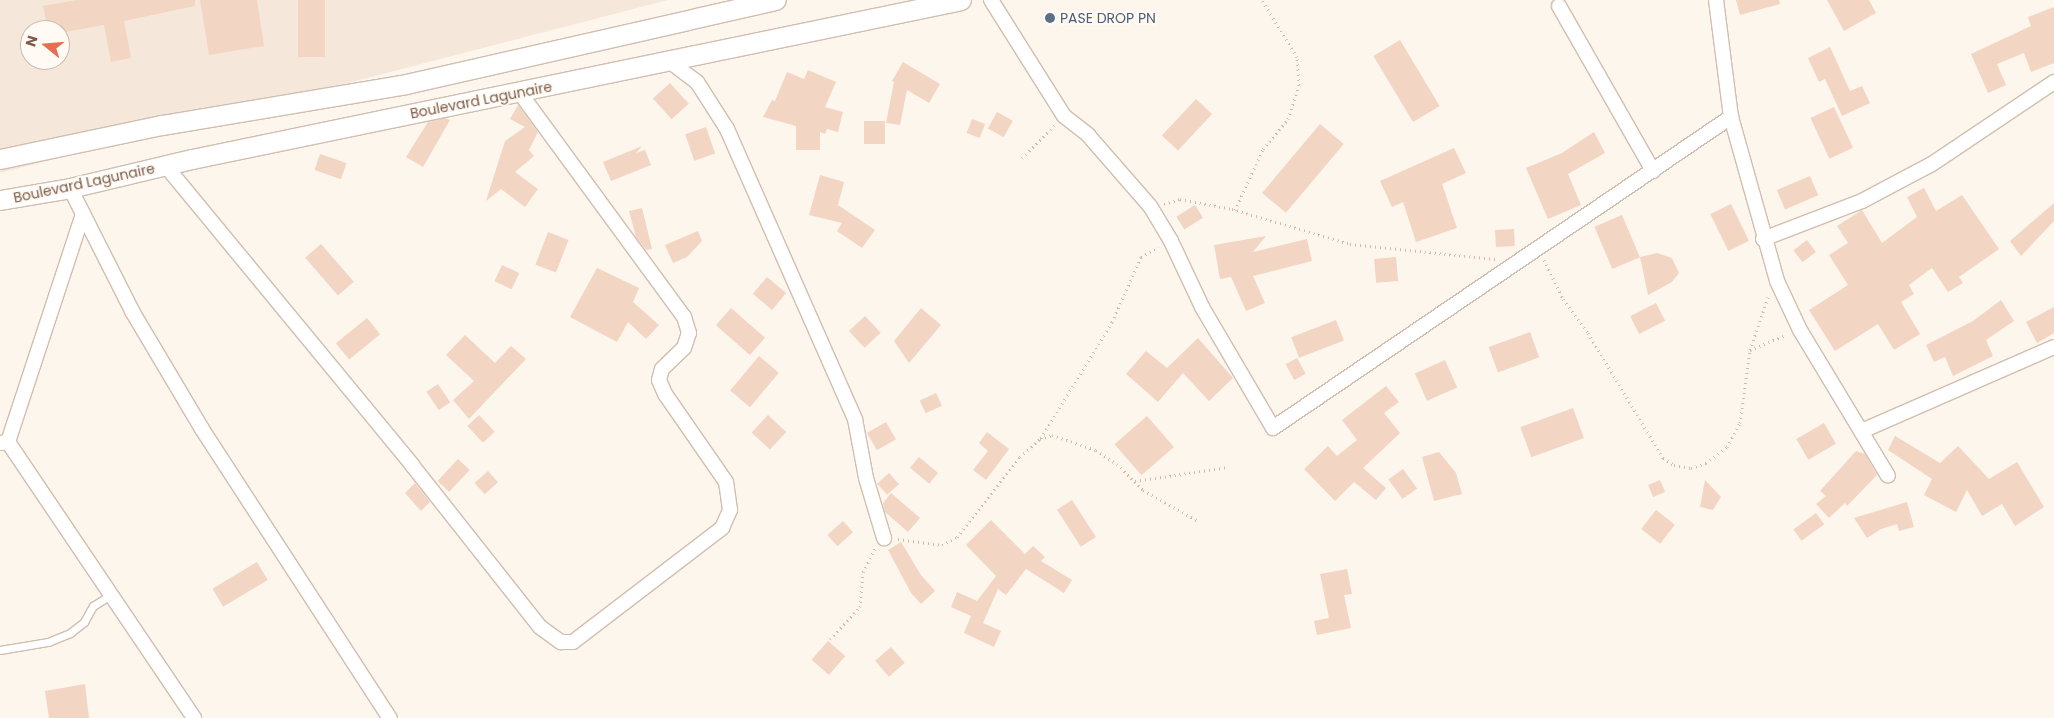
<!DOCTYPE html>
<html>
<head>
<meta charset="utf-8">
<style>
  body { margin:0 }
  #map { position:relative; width:2054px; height:718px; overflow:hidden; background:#fdf6ec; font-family:Poppins,sans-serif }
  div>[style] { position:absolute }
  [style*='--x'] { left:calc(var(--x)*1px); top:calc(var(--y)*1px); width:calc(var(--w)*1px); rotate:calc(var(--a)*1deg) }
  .residential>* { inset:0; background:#f5e8da }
  .building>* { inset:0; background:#f3d5c3; transform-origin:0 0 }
  .path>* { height:3px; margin-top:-1.5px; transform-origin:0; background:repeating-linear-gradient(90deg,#d9b8a5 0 1px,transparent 0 5px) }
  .roads { filter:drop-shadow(1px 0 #d1beb0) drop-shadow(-1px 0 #d1beb0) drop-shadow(0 1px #d1beb0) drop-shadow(0 -1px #d1beb0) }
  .service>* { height:7px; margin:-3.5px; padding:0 3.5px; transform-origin:3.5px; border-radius:3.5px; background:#fff }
  .minor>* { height:14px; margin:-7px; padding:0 7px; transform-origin:7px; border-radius:7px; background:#fff }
  .secondary>* { height:19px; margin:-9.5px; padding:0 9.5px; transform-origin:9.5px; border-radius:9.5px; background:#fff }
  .dots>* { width:14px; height:14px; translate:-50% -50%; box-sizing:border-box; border:2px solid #fffaf3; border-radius:50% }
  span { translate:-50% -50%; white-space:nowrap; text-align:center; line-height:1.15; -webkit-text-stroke:4px #fffaf3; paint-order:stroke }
  .service-label { font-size:14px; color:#4e5e75 }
  .left { translate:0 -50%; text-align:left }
  .street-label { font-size:14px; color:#7a5c4d }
  .north { position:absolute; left:20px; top:20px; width:50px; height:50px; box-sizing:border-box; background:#fffaf3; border:1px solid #cabbb1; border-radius:50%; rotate:287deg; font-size:14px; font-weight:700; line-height:20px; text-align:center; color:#7a5c4d }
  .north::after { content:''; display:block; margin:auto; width:18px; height:22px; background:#e76f51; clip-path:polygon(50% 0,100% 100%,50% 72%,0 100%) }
</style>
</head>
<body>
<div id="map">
  <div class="residential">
    <div style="clip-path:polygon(evenodd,0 0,668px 0,0 173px,0 0,30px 30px,60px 30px,60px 60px,30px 60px,30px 30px)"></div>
  </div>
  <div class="building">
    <div style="clip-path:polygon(76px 0,195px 0,195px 6px,124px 21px,131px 58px,111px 62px,104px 25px,60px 33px,60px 30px,48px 30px,43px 6px)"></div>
    <div style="clip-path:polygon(200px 0,257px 0,264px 46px,209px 55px)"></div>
    <div style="left:298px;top:0;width:27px;height:57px"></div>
    <div style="clip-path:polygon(1736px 0,1779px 0,1780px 4px,1740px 15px)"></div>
    <div style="clip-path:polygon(1827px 0,1869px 0,1876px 13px,1844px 31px)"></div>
    <div style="clip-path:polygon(2054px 7px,2054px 63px,2031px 72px,2024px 53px,1997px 64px,2006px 85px,1988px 93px,1971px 54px,2031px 26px,2028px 17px)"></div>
    <div style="left:1400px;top:40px;width:77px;height:31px;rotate:59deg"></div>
    <div style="clip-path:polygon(1830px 47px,1850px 91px,1862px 86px,1870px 103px,1842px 116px,1825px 79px,1819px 82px,1808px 58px)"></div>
    <div style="clip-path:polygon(903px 62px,940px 84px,929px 103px,907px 90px,900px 125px,886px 123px,894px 82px,892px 81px)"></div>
    <div style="clip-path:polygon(808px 70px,836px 82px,825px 107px,843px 112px,838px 132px,827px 129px,825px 134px,820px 132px,820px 150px,796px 150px,796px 126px,763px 117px,772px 100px,775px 101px,787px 72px,804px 79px)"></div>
    <div style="left:670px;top:83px;width:28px;height:23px;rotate:48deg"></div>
    <div style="left:1196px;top:99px;width:22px;height:50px;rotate:43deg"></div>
    <div style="clip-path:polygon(518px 105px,538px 132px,529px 150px,534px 156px,515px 172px,538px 189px,525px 207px,501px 189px,486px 201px,505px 141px,525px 127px,510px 119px)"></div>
    <div style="left:1834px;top:107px;width:45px;height:26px;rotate:65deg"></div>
    <div style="left:997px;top:112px;width:18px;height:19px;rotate:29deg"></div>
    <div style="clip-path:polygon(445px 118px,450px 120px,423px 167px,406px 157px,428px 122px)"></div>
    <div style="left:972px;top:119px;width:14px;height:15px;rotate:21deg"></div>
    <div style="left:864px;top:121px;width:21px;height:23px"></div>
    <div style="left:1320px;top:124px;width:31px;height:90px;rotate:40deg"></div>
    <div style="left:706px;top:127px;width:28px;height:22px;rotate:71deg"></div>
    <div style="clip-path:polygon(1594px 132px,1605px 153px,1568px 174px,1581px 205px,1548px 219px,1526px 168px,1562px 153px)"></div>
    <div style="clip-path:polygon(642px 146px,636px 153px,645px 150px,651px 165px,611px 181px,603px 162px)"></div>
    <div style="clip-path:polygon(1454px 148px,1466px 173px,1442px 184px,1457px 228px,1416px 242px,1403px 202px,1392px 207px,1380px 181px)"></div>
    <div style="left:320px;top:154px;width:28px;height:17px;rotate:19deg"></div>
    <div style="clip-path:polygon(820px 175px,844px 182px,838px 205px,875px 230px,862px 248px,837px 231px,842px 223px,809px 215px)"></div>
    <div style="left:1810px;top:176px;width:21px;height:36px;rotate:67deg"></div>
    <div style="clip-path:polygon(1924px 188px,1936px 211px,1962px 195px,1999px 249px,1959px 277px,1963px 283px,1948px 292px,1932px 268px,1909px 285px,1914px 294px,1901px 302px,1920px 334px,1894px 350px,1878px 324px,1835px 351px,1809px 310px,1848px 285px,1829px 255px,1848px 243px,1837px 226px,1862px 210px,1882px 243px,1917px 217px,1907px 197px)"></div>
    <div style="clip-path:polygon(2054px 203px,2054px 221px,2021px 256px,2010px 241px)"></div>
    <div style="left:1731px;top:204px;width:41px;height:23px;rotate:64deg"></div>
    <div style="left:1195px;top:205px;width:15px;height:22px;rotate:58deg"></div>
    <div style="clip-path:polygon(642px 208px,652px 249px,646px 250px,636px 237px,629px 211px)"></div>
    <div style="left:1622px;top:215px;width:46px;height:30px;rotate:67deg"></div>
    <div style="left:1514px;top:229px;width:17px;height:19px;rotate:87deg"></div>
    <div style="clip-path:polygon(698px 231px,702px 241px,687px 257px,673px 263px,665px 245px)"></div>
    <div style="left:548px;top:232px;width:22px;height:35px;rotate:21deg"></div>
    <div style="clip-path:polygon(1266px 236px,1253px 252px,1307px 239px,1312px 261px,1253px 276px,1265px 303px,1246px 311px,1231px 277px,1220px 279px,1214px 245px)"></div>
    <div style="left:1807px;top:240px;width:15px;height:17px;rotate:53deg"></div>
    <div style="left:321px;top:244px;width:50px;height:21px;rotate:49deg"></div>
    <div style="clip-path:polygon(1657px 253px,1672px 258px,1679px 273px,1672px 282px,1648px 295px,1640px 257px)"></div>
    <div style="left:1396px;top:257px;width:24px;height:22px;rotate:85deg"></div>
    <div style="left:502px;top:265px;width:19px;height:18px;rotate:25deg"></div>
    <div style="clip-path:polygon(597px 268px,639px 288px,633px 302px,659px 325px,646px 339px,628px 322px,617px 342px,570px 317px)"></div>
    <div style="left:767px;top:277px;width:25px;height:22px;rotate:40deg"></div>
    <div style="clip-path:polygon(2001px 300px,2014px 321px,1986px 340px,1993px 356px,1953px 376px,1945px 357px,1934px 362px,1926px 345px,1973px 321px)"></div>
    <div style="left:1656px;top:303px;width:20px;height:29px;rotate:63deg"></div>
    <div style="clip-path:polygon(2054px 307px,2054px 333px,2037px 343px,2026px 322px)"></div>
    <div style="left:731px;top:308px;width:45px;height:23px;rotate:41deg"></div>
    <div style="clip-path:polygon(921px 308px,941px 325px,909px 363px,894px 341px)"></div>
    <div style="left:865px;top:316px;width:23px;height:22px;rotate:47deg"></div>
    <div style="left:367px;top:318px;width:21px;height:40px;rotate:51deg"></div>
    <div style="left:1336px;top:320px;width:22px;height:48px;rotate:69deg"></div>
    <div style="left:1530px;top:332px;width:27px;height:44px;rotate:70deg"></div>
    <div style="clip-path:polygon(465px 335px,495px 363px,511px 346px,526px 359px,469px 419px,453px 400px,474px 381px,446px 355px)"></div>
    <div style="clip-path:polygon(1198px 338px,1233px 378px,1209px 401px,1183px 373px,1158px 402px,1126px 374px,1146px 351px,1167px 368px)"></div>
    <div style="left:759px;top:356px;width:26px;height:45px;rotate:40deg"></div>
    <div style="left:1297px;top:358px;width:18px;height:13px;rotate:61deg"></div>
    <div style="left:1445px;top:360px;width:30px;height:33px;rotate:66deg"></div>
    <div style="left:438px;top:384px;width:22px;height:14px;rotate:56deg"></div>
    <div style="clip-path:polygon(1386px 386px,1399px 402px,1384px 413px,1400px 433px,1363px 468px,1386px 488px,1376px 500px,1354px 482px,1335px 501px,1304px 469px,1328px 446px,1337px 456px,1357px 440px,1342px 420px)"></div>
    <div style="left:936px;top:393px;width:14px;height:18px;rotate:65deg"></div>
    <div style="left:1573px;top:408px;width:32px;height:56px;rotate:70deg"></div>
    <div style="left:479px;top:415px;width:23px;height:16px;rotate:47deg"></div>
    <div style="left:768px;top:415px;width:25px;height:24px;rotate:43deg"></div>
    <div style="left:1147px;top:416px;width:41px;height:43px;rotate:49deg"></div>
    <div style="left:886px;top:422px;width:20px;height:22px;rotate:60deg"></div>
    <div style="left:1824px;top:423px;width:24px;height:32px;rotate:60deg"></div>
    <div style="clip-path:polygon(987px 432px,1009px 449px,986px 480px,973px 470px,988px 451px,979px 443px)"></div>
    <div style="clip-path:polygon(1895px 436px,1940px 463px,1958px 446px,1989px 479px,2017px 462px,2044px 507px,2015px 526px,2002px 504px,1982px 516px,1967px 490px,1956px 512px,1924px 495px,1932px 479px,1888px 450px)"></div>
    <div style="clip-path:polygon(1856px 451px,1865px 454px,1877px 475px,1847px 506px,1845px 503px,1829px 518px,1816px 504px,1826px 496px,1820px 491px)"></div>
    <div style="clip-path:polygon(1439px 452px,1456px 473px,1462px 494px,1434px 501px,1422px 457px)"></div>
    <div style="left:919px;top:457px;width:25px;height:14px;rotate:40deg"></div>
    <div style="left:458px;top:459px;width:16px;height:30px;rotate:43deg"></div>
    <div style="left:1403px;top:469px;width:24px;height:18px;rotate:54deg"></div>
    <div style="left:488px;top:471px;width:15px;height:18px;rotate:48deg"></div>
    <div style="left:889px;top:473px;width:15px;height:16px;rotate:48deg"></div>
    <div style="left:1660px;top:480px;width:13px;height:13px;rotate:67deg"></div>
    <div style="clip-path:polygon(1705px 480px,1721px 497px,1713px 510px,1700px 507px)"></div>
    <div style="clip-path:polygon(415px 483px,430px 502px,421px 511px,405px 493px)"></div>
    <div style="clip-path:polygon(891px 493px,920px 518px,908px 532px,885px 512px,883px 503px)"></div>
    <div style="left:1072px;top:500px;width:44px;height:18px;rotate:57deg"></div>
    <div style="clip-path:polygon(1907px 502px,1914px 527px,1899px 531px,1897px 524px,1881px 529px,1867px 538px,1854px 518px)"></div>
    <div style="left:1656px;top:510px;width:24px;height:24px;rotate:38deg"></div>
    <div style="left:1816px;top:513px;width:14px;height:28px;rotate:54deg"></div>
    <div style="clip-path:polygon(991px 520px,1025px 554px,1033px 546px,1045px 557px,1041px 561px,1072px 580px,1064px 593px,1026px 569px,1006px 595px,998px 589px,983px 623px,1001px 631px,994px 647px,964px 633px,971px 616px,951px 607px,957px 592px,977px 601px,996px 576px,966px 545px)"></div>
    <div style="left:843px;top:521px;width:15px;height:21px;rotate:48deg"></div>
    <div style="clip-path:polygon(901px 542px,921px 575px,935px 591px,921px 604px,911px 593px,888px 550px)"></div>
    <div style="left:257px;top:562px;width:21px;height:52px;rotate:59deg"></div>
    <div style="clip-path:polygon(1347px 569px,1352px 594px,1344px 595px,1351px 628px,1317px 635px,1314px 621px,1329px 618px,1320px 574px)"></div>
    <div style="left:828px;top:641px;width:23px;height:25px;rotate:41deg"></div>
    <div style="left:891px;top:647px;width:21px;height:21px;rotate:49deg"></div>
    <div style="clip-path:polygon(85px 684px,89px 718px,49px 718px,45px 691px)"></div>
  </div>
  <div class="path">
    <div style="--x:1022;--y:158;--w:47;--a:-45"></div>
    <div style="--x:1164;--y:204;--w:17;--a:-17"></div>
    <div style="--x:1180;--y:199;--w:53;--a:10.9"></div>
    <div style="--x:1232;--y:209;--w:123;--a:16.5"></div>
    <div style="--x:1350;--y:244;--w:146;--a:5.9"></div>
    <div style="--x:1235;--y:210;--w:67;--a:-65.3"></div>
    <div style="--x:1263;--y:149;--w:39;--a:-50"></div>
    <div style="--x:1288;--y:119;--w:36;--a:-72"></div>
    <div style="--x:1299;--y:85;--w:28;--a:-94"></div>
    <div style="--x:1297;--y:57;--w:67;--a:-121.6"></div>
    <div style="--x:1544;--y:260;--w:43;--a:64"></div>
    <div style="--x:1563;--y:299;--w:42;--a:53.7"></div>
    <div style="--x:1588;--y:333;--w:146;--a:59"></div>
    <div style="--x:1663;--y:458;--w:13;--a:32"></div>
    <div style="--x:1674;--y:465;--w:17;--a:10"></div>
    <div style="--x:1691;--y:468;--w:16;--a:-18"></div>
    <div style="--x:1706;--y:463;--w:26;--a:-37"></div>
    <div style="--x:1727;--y:447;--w:27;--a:-62"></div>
    <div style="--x:1740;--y:423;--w:74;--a:-82.2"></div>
    <div style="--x:1750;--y:350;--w:56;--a:-71.2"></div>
    <div style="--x:1750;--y:350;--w:39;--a:-23"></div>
    <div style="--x:1041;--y:438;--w:136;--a:-58.5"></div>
    <div style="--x:1112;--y:322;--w:71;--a:-66"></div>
    <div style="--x:1141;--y:257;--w:20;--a:-30"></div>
    <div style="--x:1135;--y:481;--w:94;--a:-8.6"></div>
    <div style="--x:898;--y:539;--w:44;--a:7.8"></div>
    <div style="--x:942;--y:545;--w:17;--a:-28"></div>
    <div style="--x:957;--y:537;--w:102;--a:-51.8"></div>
    <div style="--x:1020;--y:457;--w:27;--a:-42"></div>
    <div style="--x:1040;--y:439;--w:13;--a:-18"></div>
    <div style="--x:1052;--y:435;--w:46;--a:18.8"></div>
    <div style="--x:1096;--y:450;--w:25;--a:34"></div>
    <div style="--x:1117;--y:464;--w:37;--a:45"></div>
    <div style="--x:1143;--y:490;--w:63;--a:29.4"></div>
    <div style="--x:830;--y:639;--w:44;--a:-46.8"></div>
    <div style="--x:860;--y:607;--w:35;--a:-85"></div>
    <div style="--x:863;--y:572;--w:28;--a:-63"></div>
  </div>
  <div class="roads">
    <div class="service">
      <div style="--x:0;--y:650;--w:49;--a:-9.5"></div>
      <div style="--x:48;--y:642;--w:24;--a:-22"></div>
      <div style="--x:70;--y:633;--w:18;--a:-38"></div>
      <div style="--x:84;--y:622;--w:18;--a:-61"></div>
      <div style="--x:93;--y:606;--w:22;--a:-32"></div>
    </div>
    <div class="minor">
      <div style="--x:991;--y:0;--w:137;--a:57.8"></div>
      <div style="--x:1064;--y:116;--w:31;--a:38"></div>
      <div style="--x:1088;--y:135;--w:94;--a:48.9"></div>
      <div style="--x:1150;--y:206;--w:41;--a:59"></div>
      <div style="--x:1171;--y:241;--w:73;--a:64.8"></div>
      <div style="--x:1202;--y:307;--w:140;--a:59.6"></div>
      <div style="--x:1273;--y:428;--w:554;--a:-34.18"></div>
      <div style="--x:1716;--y:0;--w:118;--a:82.7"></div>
      <div style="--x:1731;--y:117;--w:170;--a:74.3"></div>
      <div style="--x:1777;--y:281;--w:54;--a:64.9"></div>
      <div style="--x:1800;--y:330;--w:170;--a:58.9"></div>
      <div style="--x:1559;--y:6;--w:190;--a:60.3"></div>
      <div style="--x:669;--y:61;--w:35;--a:37"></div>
      <div style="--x:697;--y:82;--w:56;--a:57.4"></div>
      <div style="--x:727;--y:129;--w:317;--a:66.2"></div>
      <div style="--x:855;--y:419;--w:60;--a:79.4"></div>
      <div style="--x:866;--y:478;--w:63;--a:73.3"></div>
      <div style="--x:165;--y:165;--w:389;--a:50.5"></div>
      <div style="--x:412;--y:465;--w:206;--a:51.7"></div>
      <div style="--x:540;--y:627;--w:26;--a:36"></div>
      <div style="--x:561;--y:642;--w:12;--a:0"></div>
      <div style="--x:573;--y:642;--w:188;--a:-37.4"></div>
      <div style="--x:722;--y:528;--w:20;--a:-66"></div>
      <div style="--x:730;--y:510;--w:28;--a:-98"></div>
      <div style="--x:726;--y:482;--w:107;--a:-124.7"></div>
      <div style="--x:665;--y:394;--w:15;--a:-113"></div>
      <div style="--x:659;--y:380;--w:11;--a:-75"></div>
      <div style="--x:662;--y:369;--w:30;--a:-44"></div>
      <div style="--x:684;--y:348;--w:16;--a:-72"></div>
      <div style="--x:689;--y:333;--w:17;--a:-107"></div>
      <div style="--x:684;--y:317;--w:278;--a:-126.2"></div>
      <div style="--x:70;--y:188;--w:138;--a:63.2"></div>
      <div style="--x:132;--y:311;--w:137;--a:59.3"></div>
      <div style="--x:202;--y:429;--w:345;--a:57"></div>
      <div style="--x:1763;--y:239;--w:106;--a:-21"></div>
      <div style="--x:1862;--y:201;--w:79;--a:-27.9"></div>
      <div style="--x:1932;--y:164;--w:147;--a:-33.9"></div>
      <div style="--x:1864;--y:430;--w:207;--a:-23.6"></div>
      <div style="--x:8;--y:442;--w:333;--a:56"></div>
      <div style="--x:1;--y:443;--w:7;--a:-8"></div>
      <div style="--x:8;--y:442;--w:240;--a:-71.8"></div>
    </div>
    <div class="secondary">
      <div style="--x:0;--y:159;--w:166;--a:-11.9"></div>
      <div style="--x:162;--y:125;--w:247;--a:-9.5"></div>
      <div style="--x:406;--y:84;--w:379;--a:-12.8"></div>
      <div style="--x:0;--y:200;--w:71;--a:-9.7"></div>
      <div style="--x:70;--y:188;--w:125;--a:-13.4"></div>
      <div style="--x:192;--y:159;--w:785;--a:-11.68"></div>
    </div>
  </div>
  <div class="dots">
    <div style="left:1050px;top:18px;background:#5c6f8a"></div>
  </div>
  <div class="service-label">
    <span class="left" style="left:1060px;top:18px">PASE DROP PN</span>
  </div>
  <div class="street-label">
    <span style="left:481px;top:100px;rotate:-11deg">Boulevard Lagunaire</span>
    <span style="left:84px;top:183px;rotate:-12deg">Boulevard Lagunaire</span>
  </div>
  <div class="north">N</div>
</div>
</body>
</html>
